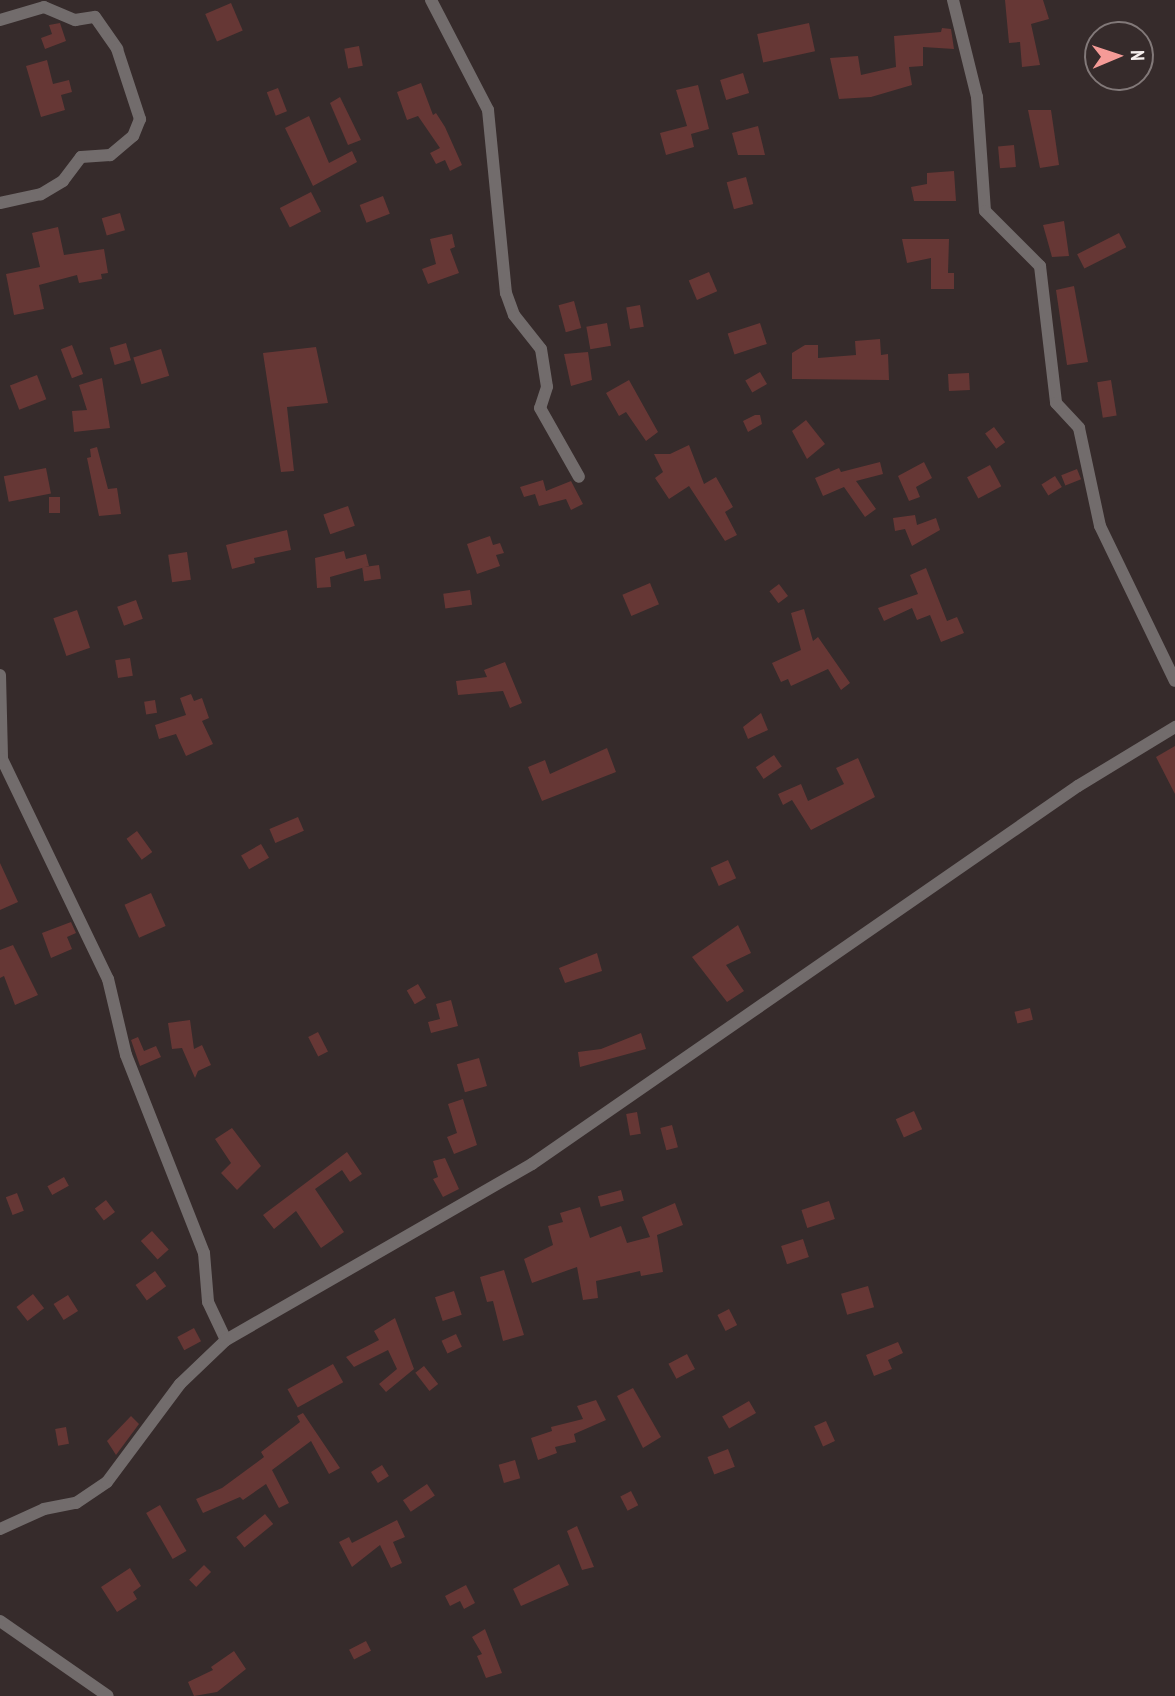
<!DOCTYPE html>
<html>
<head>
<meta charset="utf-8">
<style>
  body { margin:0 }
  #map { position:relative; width:1175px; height:1696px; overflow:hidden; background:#362b2b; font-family:"PT Sans Narrow",sans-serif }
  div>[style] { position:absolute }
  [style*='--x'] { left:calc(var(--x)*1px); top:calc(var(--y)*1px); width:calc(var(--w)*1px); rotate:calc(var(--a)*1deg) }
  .building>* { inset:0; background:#663735; transform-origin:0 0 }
  .street>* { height:12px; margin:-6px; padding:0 6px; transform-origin:6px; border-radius:6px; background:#726c6c }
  span { translate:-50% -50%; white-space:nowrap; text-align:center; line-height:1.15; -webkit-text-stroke:6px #362b2b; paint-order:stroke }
  .north { position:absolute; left:1084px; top:21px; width:70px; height:70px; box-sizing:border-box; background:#362b2b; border:2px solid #827979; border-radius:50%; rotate:88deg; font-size:19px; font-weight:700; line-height:28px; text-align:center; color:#f5eeed }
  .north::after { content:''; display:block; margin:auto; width:24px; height:32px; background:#f59b97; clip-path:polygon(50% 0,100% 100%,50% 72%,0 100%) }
</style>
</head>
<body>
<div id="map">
  <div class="building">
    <div style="clip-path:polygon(1005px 0,1043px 0,1049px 19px,1031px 24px,1040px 65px,1022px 67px,1020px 42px,1009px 43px)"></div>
    <div style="left:231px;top:3px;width:30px;height:28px;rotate:67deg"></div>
    <div style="clip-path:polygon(60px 23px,66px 41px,45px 49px,41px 38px,52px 34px,49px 25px)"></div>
    <div style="left:809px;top:23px;width:29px;height:53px;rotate:78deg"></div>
    <div style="clip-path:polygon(942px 28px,951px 29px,954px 49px,923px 47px,923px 66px,909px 67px,912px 85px,871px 97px,839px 99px,830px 58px,858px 56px,861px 75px,896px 67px,894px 36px,941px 32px)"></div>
    <div style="left:359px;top:46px;width:20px;height:15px;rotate:79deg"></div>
    <div style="clip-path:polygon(47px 60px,53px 84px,69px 80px,72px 92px,61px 95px,65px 110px,41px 117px,26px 66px)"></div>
    <div style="left:743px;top:73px;width:21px;height:24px;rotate:73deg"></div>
    <div style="clip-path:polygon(421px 83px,433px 115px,436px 113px,445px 127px,462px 165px,450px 171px,445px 160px,436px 164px,430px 153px,440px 148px,418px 116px,407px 120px,397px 92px)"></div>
    <div style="clip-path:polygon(698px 85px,709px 129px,691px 134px,694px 147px,666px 155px,660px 133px,687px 126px,676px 90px)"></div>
    <div style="left:278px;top:88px;width:25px;height:12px;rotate:69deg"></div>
    <div style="clip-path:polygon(340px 97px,361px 140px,348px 145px,330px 103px)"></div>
    <div style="clip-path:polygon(1028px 110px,1051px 110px,1059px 165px,1040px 168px)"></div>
    <div style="clip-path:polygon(309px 116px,329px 163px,352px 151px,357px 162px,313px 186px,285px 128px)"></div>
    <div style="clip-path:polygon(758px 126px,765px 155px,738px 155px,732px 133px)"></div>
    <div style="left:1014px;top:145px;width:22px;height:16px;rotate:85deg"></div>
    <div style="clip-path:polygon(954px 171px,956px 201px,914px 201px,911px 187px,927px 184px,927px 173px)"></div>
    <div style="left:746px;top:177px;width:28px;height:20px;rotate:75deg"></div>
    <div style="left:311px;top:192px;width:22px;height:35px;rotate:63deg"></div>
    <div style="left:383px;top:196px;width:19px;height:25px;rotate:69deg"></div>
    <div style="left:120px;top:213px;width:18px;height:19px;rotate:74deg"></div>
    <div style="clip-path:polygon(1064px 221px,1069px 256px,1052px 257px,1043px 225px)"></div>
    <div style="clip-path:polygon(58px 227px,64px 255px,104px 249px,108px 273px,101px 274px,102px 279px,79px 283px,77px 275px,39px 285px,44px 309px,14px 315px,6px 274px,40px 267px,32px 233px)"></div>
    <div style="left:1119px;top:233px;width:16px;height:47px;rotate:63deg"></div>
    <div style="clip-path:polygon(452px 234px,455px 247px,450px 249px,459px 273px,428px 284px,422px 269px,436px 264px,430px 239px)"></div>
    <div style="clip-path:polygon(902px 239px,949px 239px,948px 273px,954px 273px,954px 289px,931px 289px,931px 258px,907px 263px)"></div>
    <div style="left:709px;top:272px;width:21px;height:22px;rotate:67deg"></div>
    <div style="clip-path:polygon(1074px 286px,1088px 362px,1067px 365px,1056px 290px)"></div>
    <div style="left:574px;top:301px;width:28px;height:16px;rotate:75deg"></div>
    <div style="left:640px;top:305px;width:22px;height:14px;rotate:80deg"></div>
    <div style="left:607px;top:323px;width:23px;height:21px;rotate:80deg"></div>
    <div style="left:760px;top:323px;width:22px;height:34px;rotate:72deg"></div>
    <div style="clip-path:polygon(880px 339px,881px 355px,888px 354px,889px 380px,792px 379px,792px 353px,805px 345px,818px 345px,818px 358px,856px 355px,855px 341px)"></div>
    <div style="left:126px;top:343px;width:18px;height:17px;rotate:74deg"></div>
    <div style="left:72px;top:345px;width:31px;height:12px;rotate:69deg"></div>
    <div style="clip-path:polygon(316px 347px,328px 403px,287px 407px,294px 471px,281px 472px,263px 353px)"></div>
    <div style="left:161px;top:349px;width:28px;height:29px;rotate:73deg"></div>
    <div style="clip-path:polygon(588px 352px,592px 380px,571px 386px,564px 354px)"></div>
    <div style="left:760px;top:372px;width:14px;height:17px;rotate:60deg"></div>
    <div style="left:969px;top:373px;width:17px;height:21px;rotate:87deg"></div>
    <div style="left:37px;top:375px;width:26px;height:29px;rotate:69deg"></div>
    <div style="clip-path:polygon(102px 378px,110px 428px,74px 432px,72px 411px,87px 410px,79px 385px)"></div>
    <div style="clip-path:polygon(629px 380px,658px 432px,646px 441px,626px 412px,619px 416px,606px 393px)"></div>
    <div style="left:1111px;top:380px;width:36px;height:14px;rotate:81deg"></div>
    <div style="clip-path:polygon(755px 415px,760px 415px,762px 424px,748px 432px,743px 421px)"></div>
    <div style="clip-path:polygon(806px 420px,825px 444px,807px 459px,792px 431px)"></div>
    <div style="left:994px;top:427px;width:19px;height:11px;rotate:54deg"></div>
    <div style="clip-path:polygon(689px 445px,704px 484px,716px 477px,733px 507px,725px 512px,737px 535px,725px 541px,689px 486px,669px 499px,655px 478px,663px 472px,654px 454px,670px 454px)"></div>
    <div style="clip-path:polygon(97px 447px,108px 489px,117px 488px,121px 514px,99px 516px,87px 458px,91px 457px,90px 449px)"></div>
    <div style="clip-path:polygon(880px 462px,883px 474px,856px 481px,876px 509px,865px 517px,844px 487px,823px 496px,815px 478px,839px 468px,841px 472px)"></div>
    <div style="clip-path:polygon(924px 462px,932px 478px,916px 487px,920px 497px,909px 501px,898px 476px)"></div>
    <div style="left:990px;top:465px;width:24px;height:26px;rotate:62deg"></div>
    <div style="left:46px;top:468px;width:26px;height:43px;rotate:79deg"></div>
    <div style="left:1077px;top:469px;width:11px;height:17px;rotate:68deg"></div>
    <div style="left:1055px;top:476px;width:13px;height:16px;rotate:58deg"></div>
    <div style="clip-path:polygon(543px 480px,546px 491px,571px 481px,583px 504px,571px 510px,566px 499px,539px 506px,535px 494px,524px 497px,520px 487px)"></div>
    <div style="left:60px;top:497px;width:16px;height:11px;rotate:90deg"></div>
    <div style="left:348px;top:506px;width:21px;height:26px;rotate:71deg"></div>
    <div style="clip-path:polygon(915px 515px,917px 525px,936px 518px,940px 530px,912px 546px,905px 529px,895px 531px,893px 518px)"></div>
    <div style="clip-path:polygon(287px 530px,291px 550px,254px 558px,255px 563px,232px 569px,226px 545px)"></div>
    <div style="clip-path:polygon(490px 536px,493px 545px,500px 543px,504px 553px,496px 555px,500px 566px,477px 574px,467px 544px)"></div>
    <div style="clip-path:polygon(344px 551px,346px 559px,366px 554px,369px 566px,330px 577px,331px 587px,317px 588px,315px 558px)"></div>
    <div style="left:187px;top:552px;width:28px;height:19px;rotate:82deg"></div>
    <div style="left:379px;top:565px;width:14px;height:17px;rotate:82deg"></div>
    <div style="clip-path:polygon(926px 568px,947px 621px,957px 617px,964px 633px,941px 642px,930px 615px,917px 620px,912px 608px,884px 621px,878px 608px,918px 594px,910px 575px)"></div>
    <div style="left:650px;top:583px;width:23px;height:30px;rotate:67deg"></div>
    <div style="left:779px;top:584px;width:15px;height:12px;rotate:53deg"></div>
    <div style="left:470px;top:590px;width:15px;height:27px;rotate:82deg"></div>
    <div style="left:136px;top:600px;width:20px;height:20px;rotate:70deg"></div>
    <div style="clip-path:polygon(804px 609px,813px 641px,818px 637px,850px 683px,841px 690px,828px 669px,791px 686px,788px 679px,781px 682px,772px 663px,801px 650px,791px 613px)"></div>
    <div style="left:77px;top:610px;width:40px;height:25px;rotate:71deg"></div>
    <div style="left:130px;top:658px;width:18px;height:15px;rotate:81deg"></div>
    <div style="clip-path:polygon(505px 662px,522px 703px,510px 708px,503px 691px,458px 695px,456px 681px,487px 677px,484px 670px)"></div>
    <div style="clip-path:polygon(191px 694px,194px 701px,202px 698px,209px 718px,202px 721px,213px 744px,186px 756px,176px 734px,159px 739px,155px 725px,186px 715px,180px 698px)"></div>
    <div style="left:155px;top:700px;width:13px;height:11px;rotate:81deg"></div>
    <div style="clip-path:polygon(761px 713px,768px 730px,748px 739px,743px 727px)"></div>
    <div style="clip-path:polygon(1175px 746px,1175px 794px,1156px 757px)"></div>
    <div style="clip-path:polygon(607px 748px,616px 772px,542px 801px,528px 767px,545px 760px,550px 774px)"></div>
    <div style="left:774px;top:755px;width:14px;height:22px;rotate:56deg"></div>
    <div style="clip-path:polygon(858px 758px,875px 797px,811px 830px,792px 800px,783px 805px,778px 794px,801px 784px,808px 801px,844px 784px,836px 768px)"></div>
    <div style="left:298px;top:817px;width:15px;height:31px;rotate:67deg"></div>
    <div style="left:137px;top:831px;width:26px;height:13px;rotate:54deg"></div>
    <div style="left:261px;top:844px;width:16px;height:23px;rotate:60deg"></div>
    <div style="left:728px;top:860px;width:20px;height:19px;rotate:66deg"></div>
    <div style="clip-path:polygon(0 863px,18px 902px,0 910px)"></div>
    <div style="left:151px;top:893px;width:36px;height:29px;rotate:66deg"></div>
    <div style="clip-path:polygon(71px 922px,76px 933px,67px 937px,72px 949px,51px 958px,42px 933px)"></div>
    <div style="clip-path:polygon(738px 925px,751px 953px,726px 965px,744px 991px,727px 1002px,692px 957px)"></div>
    <div style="clip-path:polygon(13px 945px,38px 995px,15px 1005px,4px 976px,0 978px,0 950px)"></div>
    <div style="clip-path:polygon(597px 953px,602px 971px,565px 983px,559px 968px)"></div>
    <div style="left:418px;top:984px;width:16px;height:13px;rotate:60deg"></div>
    <div style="clip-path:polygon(451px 1000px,458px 1026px,431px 1033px,428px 1022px,440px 1019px,436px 1004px)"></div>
    <div style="left:1030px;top:1008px;width:12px;height:16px;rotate:76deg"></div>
    <div style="clip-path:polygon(190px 1020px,194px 1049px,202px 1045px,211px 1065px,198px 1071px,195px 1078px,182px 1048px,172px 1049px,168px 1023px)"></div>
    <div style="left:318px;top:1032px;width:22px;height:11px;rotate:63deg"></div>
    <div style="clip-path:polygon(641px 1033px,646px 1049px,580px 1067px,578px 1052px,601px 1049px)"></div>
    <div style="clip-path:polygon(138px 1037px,144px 1051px,156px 1046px,161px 1057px,140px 1066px,131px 1040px)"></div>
    <div style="left:479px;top:1058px;width:29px;height:23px;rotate:74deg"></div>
    <div style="clip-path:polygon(463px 1099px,477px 1145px,454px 1154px,447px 1137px,457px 1133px,448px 1104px)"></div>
    <div style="left:914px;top:1111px;width:20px;height:20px;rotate:66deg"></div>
    <div style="left:637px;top:1112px;width:22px;height:11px;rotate:80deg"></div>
    <div style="left:672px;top:1125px;width:23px;height:12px;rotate:75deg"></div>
    <div style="clip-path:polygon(232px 1128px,261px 1166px,237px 1190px,221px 1173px,231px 1163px,215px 1139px)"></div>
    <div style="clip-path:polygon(347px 1152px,362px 1174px,350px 1182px,342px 1170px,315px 1189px,344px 1232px,321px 1248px,296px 1211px,274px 1229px,263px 1215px)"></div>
    <div style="clip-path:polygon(445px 1158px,459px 1189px,443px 1197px,433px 1179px,438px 1177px,433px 1161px)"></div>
    <div style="left:64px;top:1177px;width:10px;height:19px;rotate:61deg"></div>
    <div style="left:621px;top:1190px;width:11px;height:24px;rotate:75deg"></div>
    <div style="left:17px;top:1193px;width:19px;height:12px;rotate:69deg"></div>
    <div style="left:106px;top:1200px;width:15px;height:14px;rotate:53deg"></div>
    <div style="left:829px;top:1201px;width:19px;height:29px;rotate:72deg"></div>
    <div style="clip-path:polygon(675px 1203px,683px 1225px,657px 1235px,663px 1272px,641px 1276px,640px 1271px,596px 1281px,598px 1298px,583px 1300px,577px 1267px,532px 1283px,524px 1259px,553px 1245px,548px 1226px,563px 1222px,560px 1213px,580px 1207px,590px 1238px,621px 1226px,627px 1243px,650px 1237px,642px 1217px)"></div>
    <div style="left:152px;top:1231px;width:25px;height:15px;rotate:48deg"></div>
    <div style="left:803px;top:1239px;width:19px;height:23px;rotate:72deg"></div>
    <div style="clip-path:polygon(504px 1270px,524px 1335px,503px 1341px,493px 1301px,487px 1302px,480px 1277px)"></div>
    <div style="left:155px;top:1271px;width:19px;height:24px;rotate:54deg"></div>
    <div style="left:868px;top:1286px;width:22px;height:28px;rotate:74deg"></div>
    <div style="left:454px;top:1291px;width:25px;height:20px;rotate:72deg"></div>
    <div style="left:33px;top:1294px;width:18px;height:21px;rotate:52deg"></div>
    <div style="left:68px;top:1295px;width:19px;height:17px;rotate:58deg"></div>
    <div style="left:729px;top:1309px;width:18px;height:13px;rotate:63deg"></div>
    <div style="clip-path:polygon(395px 1318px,414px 1369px,386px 1392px,379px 1384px,397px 1369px,388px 1350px,354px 1367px,346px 1357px,379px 1340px,374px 1331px)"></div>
    <div style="left:194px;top:1328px;width:15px;height:19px;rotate:62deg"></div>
    <div style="left:456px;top:1334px;width:14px;height:16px;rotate:65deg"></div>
    <div style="clip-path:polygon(898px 1342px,903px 1353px,888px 1360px,892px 1369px,874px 1376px,866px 1355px)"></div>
    <div style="left:687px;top:1354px;width:17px;height:21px;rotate:62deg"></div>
    <div style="left:333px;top:1364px;width:21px;height:52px;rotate:61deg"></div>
    <div style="left:424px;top:1366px;width:23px;height:11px;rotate:52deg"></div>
    <div style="clip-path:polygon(633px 1388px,661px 1437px,643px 1448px,617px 1396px)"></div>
    <div style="clip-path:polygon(596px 1400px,606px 1420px,574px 1434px,576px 1442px,555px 1447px,557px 1453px,538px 1460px,531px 1438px,552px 1431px,551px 1427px,583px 1419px,577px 1406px)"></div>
    <div style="left:749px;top:1401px;width:14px;height:31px;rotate:60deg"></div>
    <div style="clip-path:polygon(303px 1413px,340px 1468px,329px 1474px,311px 1441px,272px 1470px,289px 1503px,279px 1508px,266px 1484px,243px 1500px,240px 1497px,203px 1513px,196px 1499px,222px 1488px,264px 1457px,261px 1452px,300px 1422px,297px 1416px)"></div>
    <div style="clip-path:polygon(131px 1416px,139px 1424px,116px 1455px,107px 1441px)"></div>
    <div style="left:826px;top:1421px;width:22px;height:13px;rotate:66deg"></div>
    <div style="left:66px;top:1427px;width:17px;height:11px;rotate:80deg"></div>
    <div style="left:728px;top:1449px;width:19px;height:22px;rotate:69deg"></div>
    <div style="left:515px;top:1460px;width:19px;height:17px;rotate:74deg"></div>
    <div style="left:382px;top:1465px;width:13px;height:13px;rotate:58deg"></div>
    <div style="left:427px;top:1484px;width:14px;height:29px;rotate:56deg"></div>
    <div style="left:631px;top:1491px;width:16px;height:12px;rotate:63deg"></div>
    <div style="left:160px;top:1505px;width:53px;height:16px;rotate:60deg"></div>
    <div style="left:265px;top:1514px;width:13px;height:37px;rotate:51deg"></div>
    <div style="clip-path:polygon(397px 1520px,405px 1537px,393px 1542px,402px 1563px,391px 1568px,380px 1545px,352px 1567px,339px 1542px,349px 1537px,352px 1543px)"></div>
    <div style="clip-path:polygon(577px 1526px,594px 1567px,582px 1570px,567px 1531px)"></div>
    <div style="clip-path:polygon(559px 1564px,569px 1585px,521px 1606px,513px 1589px)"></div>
    <div style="left:204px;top:1565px;width:10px;height:21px;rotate:45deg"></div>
    <div style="clip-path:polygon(130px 1568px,141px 1586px,133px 1592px,137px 1599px,117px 1612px,101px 1587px)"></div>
    <div style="clip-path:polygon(466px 1585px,475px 1603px,464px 1609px,460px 1601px,450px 1606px,445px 1596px)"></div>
    <div style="clip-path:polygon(485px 1629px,502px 1673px,486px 1678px,477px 1656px,482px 1654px,472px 1637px)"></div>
    <div style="left:366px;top:1641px;width:11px;height:19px;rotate:63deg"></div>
    <div style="clip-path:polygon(234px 1651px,246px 1669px,217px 1692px,194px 1696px,188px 1682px,213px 1670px,211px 1667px)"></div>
  </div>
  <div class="street">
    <div style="--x:431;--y:0;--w:124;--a:62.6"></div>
    <div style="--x:488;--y:110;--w:184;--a:84.4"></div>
    <div style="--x:506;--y:293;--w:23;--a:70"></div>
    <div style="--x:514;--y:315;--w:43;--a:51.5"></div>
    <div style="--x:541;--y:349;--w:38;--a:81"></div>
    <div style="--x:547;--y:387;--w:22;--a:108"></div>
    <div style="--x:540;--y:408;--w:79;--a:60.5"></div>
    <div style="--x:953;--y:0;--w:100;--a:76.1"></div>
    <div style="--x:977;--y:97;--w:114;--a:86"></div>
    <div style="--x:985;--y:211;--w:78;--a:45"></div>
    <div style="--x:1040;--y:266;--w:138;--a:83.3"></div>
    <div style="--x:1056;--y:403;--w:34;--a:47"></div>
    <div style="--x:1079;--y:428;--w:100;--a:77.9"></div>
    <div style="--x:1100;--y:526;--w:172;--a:64.2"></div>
    <div style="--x:0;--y:20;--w:46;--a:-16.5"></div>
    <div style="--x:44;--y:7;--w:34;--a:23"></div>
    <div style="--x:75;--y:20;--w:20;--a:-9"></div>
    <div style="--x:95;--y:17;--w:39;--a:55"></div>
    <div style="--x:117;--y:49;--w:74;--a:71.8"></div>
    <div style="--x:140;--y:119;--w:18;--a:112"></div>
    <div style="--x:133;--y:136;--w:30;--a:140"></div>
    <div style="--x:110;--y:155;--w:29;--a:176"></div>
    <div style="--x:81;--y:157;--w:30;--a:127"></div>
    <div style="--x:63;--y:181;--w:26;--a:149"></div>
    <div style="--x:41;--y:194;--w:42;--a:167.6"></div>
    <div style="--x:0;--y:675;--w:84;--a:88.6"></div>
    <div style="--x:2;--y:759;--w:244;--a:64.3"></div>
    <div style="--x:108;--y:979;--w:78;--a:76.7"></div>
    <div style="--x:126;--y:1055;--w:213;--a:68.5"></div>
    <div style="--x:204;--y:1253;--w:49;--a:85.3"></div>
    <div style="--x:208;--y:1302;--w:42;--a:64.7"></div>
    <div style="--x:0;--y:1529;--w:48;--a:-24.4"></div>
    <div style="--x:44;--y:1509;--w:33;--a:-11"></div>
    <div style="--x:76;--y:1503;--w:37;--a:-34"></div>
    <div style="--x:107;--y:1482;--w:122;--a:-53.3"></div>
    <div style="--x:180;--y:1384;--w:64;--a:-43.7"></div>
    <div style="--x:226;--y:1340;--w:353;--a:-29.9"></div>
    <div style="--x:532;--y:1164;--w:664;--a:-34.7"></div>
    <div style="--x:1078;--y:786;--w:114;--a:-31.3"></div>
    <div style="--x:0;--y:1621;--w:131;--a:34.8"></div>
  </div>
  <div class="north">N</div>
</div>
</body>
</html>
